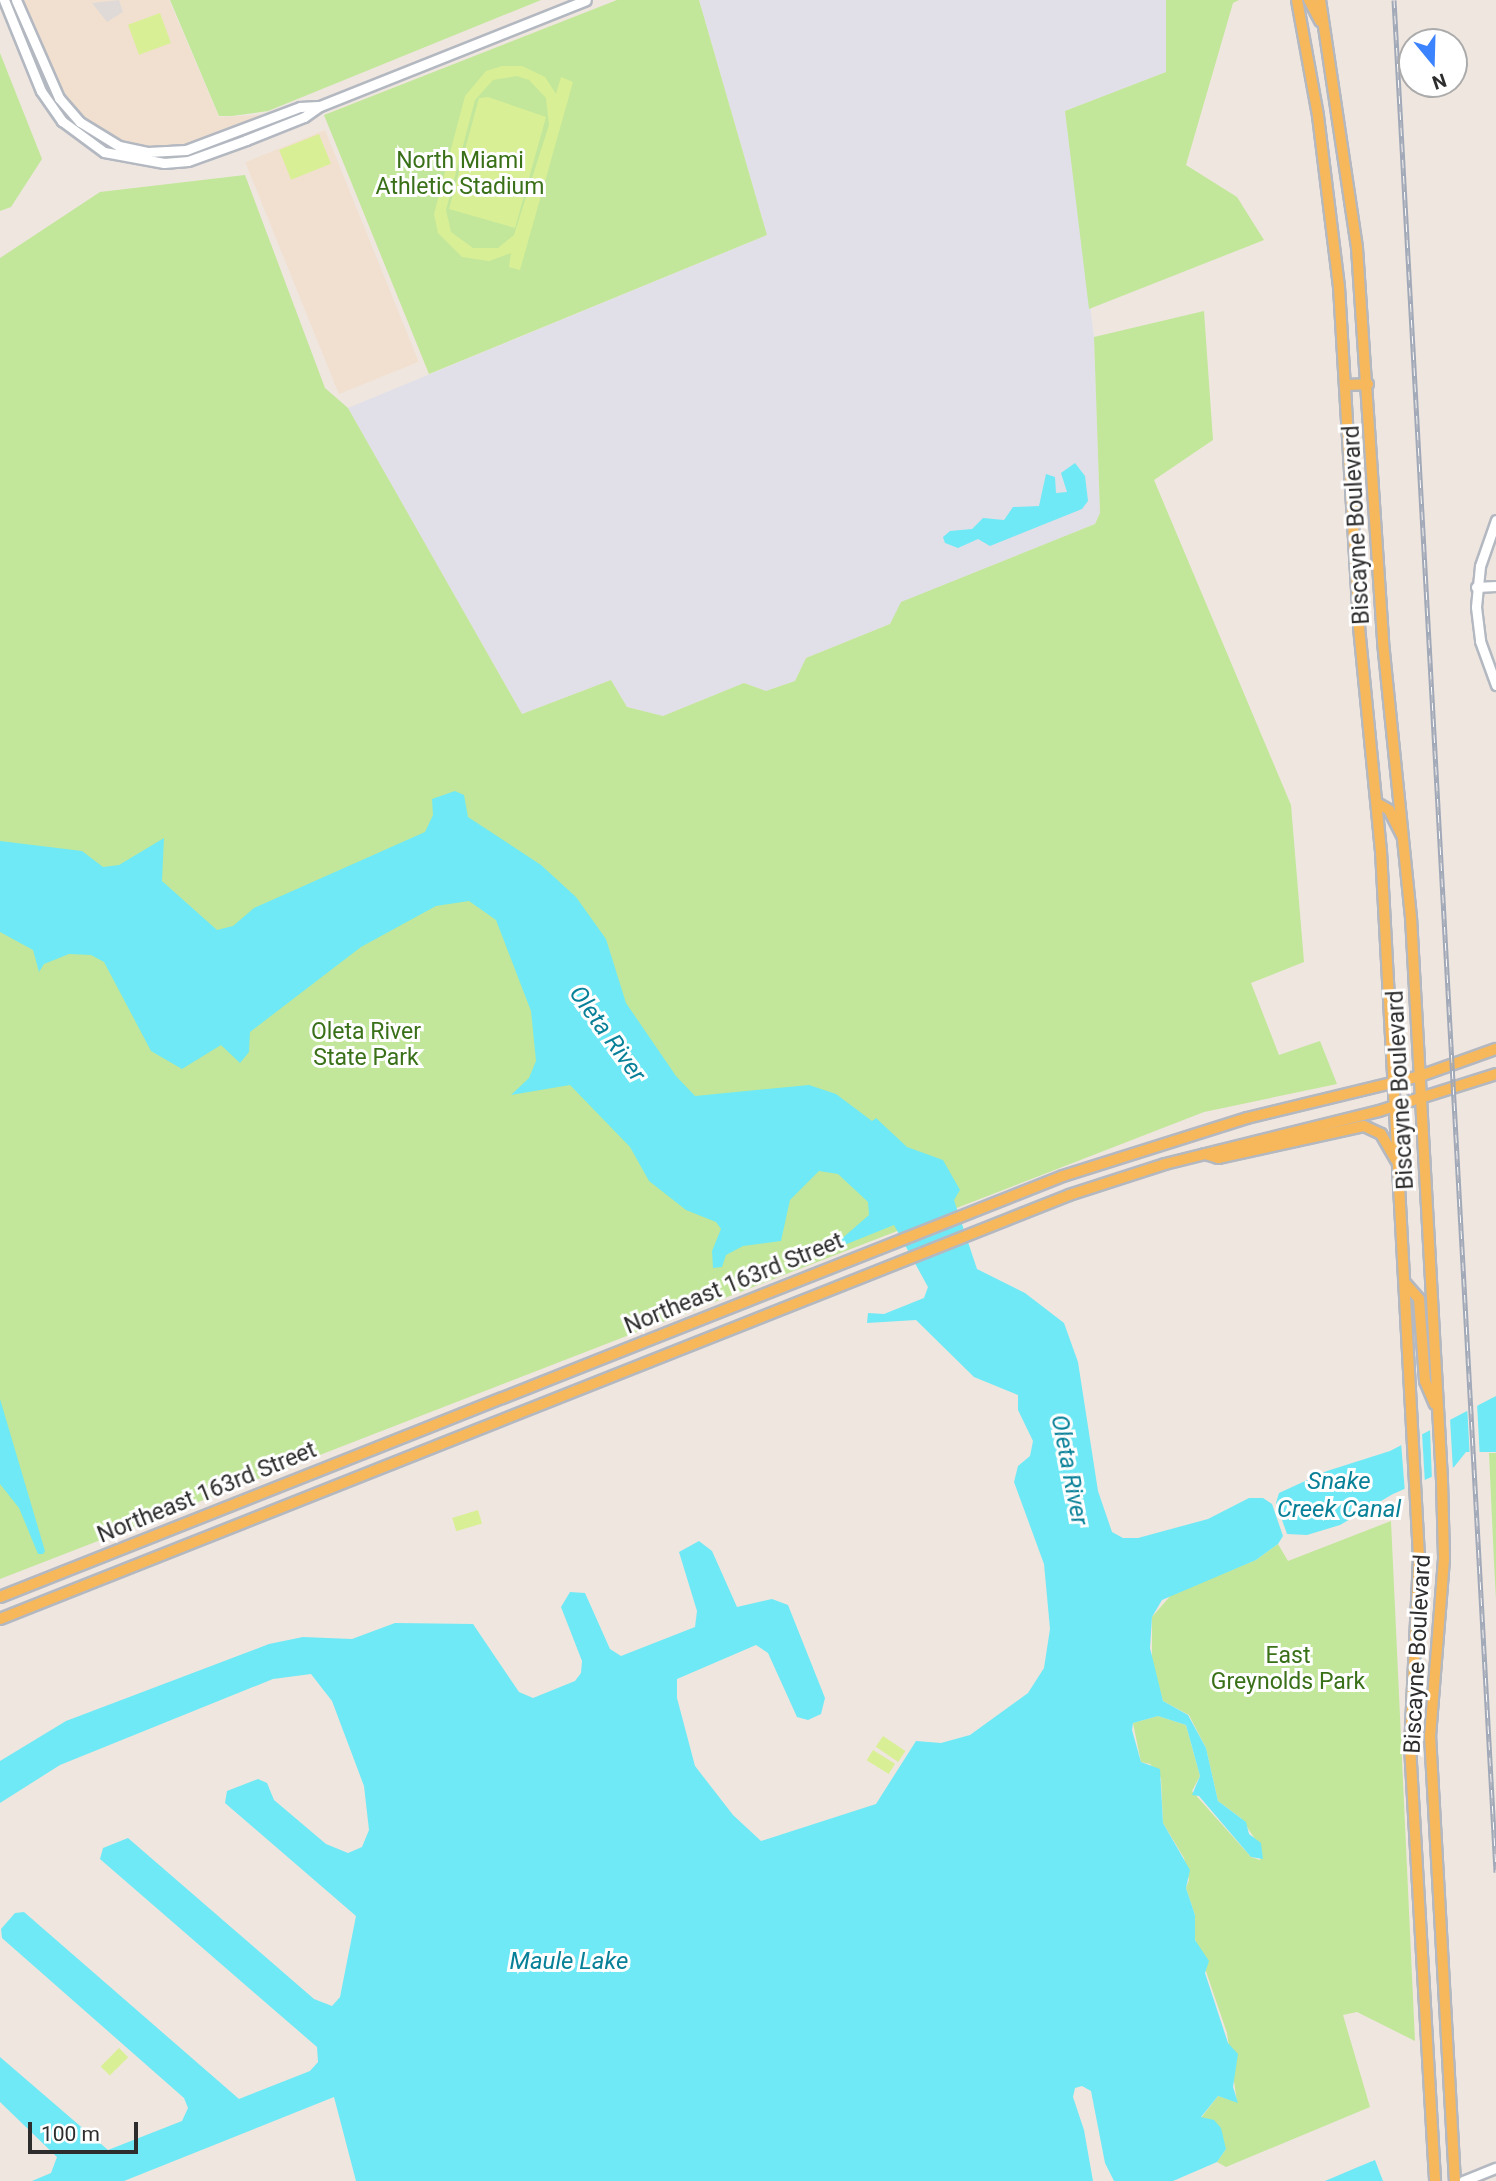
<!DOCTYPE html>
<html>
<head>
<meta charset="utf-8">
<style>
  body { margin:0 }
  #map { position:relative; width:1496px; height:2181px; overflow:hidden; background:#efe6df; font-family:Roboto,sans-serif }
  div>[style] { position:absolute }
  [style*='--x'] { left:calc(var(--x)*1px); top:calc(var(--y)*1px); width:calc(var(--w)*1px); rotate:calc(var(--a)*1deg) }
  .industrial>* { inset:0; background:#e1e0e8 }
  .education>* { inset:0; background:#f1e0cf; transform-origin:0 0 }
  .green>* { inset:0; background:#c2e79a }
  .pitch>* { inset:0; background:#d9ef96; transform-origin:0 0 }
  .plaza>* { inset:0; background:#dfdad7 }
  .water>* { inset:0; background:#6fe9f5 }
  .pier>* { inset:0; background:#efe6df; transform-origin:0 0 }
  .roads { filter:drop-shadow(2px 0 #b3b8c1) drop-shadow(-2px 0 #b3b8c1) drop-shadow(0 2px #b3b8c1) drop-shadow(0 -2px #b3b8c1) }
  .secondary>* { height:9px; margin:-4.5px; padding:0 4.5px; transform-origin:4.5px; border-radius:4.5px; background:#fff }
  .primary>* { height:10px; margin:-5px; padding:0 5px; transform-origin:5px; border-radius:5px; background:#f7b85c }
  .rail>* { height:5px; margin-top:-2.5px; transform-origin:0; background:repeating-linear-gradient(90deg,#fff 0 8px,#a1a9b8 0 16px); box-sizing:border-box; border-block:2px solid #a1a9b8 }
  span { translate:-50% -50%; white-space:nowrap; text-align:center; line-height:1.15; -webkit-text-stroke:6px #fff; paint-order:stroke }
  .park-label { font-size:23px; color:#397018 }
  .street-label { font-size:23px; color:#2d2d2d }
  .water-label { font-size:24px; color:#088098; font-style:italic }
  .north { position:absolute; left:1398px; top:28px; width:70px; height:70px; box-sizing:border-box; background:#fff; border:2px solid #ababab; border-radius:50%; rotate:161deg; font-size:19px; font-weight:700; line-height:28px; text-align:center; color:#2d2d2d }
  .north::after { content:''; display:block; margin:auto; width:24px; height:32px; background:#3c83ff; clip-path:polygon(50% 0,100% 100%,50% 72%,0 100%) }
  .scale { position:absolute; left:28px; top:2122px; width:110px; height:32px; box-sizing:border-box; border:4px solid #2d2d2d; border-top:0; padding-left:9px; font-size:21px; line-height:24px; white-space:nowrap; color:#2d2d2d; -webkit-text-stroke:5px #fff; paint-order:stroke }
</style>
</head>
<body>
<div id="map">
  <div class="industrial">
    <div style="clip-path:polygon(699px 0,1166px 0,1166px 72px,1065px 111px,1094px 337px,1100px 513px,1095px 524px,902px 602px,890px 624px,806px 658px,795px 681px,766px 691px,744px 683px,663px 716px,627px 707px,611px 680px,522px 714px,348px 408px,767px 235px)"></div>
  </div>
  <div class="education">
    <div style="clip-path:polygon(22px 0,169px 0,219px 117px,274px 114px,184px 146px,154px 147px,120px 140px,90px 125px,64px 99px)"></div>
    <div style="left:325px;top:130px;width:250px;height:86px;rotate:68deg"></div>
  </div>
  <div class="green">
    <div style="clip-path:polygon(170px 0,541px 0,268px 111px,232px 116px,219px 116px)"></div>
    <div style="clip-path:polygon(617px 0,699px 0,767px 235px,429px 374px,324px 115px)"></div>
    <div style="clip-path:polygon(1166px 0,1239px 0,1233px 3px,1186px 165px,1237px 197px,1264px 240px,1089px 309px,1065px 111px,1166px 72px)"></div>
    <div style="clip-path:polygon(0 53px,42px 159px,11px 207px,0 211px)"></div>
    <div style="clip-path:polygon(245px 175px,325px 388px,348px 408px,522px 714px,611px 680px,627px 707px,663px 716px,744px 683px,766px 691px,795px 681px,806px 658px,890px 624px,901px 602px,1095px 524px,1100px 513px,1094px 337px,1204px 311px,1213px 440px,1154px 480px,1291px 805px,1304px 962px,1251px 983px,1279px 1055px,1320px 1041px,1337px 1084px,1204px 1112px,0 1579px,0 258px,100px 192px)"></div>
    <div style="clip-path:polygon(1489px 1453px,1496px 1453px,1496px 1600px,1494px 1562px)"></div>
    <div style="clip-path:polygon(1391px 1521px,1415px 2041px,1357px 2012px,1343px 2015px,1370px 2107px,1226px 2167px,1217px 2162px,1226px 2149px,1201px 2118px,1218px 2096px,1237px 2102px,1227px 2033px,1193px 1933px,1195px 1915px,1186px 1888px,1189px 1880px,1184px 1858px,1163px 1823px,1161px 1778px,1150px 1764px,1141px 1762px,1133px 1723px,1158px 1716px,1186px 1725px,1200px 1776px,1192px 1791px,1251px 1857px,1260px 1860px,1261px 1848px,1241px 1818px,1218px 1801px,1206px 1748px,1189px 1715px,1163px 1701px,1152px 1661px,1152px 1617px,1172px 1594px,1256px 1560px,1278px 1544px,1288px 1561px)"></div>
  </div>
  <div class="pitch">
    <div style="left:160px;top:13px;width:32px;height:34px;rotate:70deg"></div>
    <div style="clip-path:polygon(evenodd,502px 66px,522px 66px,545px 77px,556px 94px,561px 77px,573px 82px,520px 270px,509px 267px,511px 253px,489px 261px,462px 257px,438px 233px,434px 214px,465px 96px,486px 71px,502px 66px,517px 76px,529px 80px,546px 98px,549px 125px,514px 235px,498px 248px,473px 248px,451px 232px,446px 210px,475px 100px,493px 80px,517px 76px)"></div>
    <div style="clip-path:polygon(488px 97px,546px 117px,515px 228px,449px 209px,479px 98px)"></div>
    <div style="left:319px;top:134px;width:32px;height:43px;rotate:68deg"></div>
    <div style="left:478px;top:1510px;width:14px;height:27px;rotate:73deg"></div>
    <div style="left:883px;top:1736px;width:27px;height:13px;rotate:34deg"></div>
    <div style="left:873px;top:1750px;width:26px;height:12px;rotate:32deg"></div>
    <div style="left:119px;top:2048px;width:13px;height:26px;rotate:45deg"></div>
  </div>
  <div class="plaza">
    <div style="clip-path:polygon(119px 0,123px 12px,107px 22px,92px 3px)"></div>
  </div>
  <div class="water">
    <div style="clip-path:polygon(1075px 463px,1085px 476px,1088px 501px,1082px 509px,990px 546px,978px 539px,958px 548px,945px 543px,943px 537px,950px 531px,972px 529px,983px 518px,1004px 520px,1013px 507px,1039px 506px,1046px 474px,1055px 477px,1056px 493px,1067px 492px,1061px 473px)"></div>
    <div style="clip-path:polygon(455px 791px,464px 795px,468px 817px,541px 865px,576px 897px,606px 939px,626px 1003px,676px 1076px,695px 1096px,809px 1085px,836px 1094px,872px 1121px,876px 1118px,907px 1147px,943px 1160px,960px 1190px,954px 1200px,977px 1269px,1025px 1293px,1064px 1323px,1078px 1362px,1098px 1491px,1112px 1532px,1123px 1538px,1138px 1538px,1208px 1519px,1249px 1498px,1263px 1498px,1272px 1504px,1283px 1536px,1278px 1544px,1256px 1560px,1162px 1600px,1152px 1617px,1150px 1648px,1163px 1701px,1188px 1715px,1206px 1748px,1218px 1801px,1246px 1822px,1249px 1834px,1261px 1843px,1263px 1859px,1251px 1857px,1199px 1796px,1192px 1795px,1200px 1776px,1186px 1725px,1158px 1716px,1133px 1723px,1132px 1730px,1141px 1762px,1160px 1769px,1163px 1823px,1190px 1870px,1186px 1888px,1195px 1915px,1195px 1940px,1209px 1961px,1205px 1973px,1228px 2043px,1238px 2054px,1233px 2087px,1238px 2103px,1218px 2096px,1201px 2117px,1214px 2120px,1221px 2128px,1226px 2149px,1217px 2162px,1173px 2181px,1114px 2181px,1105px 2163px,1091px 2091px,1082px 2086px,1075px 2088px,1073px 2097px,1084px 2130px,1093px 2181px,356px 2181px,334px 2097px,124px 2181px,32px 2181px,51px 2173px,57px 2157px,0 2102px,0 2057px,108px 2150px,182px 2121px,188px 2108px,184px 2098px,2px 1938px,1px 1929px,15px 1913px,24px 1912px,239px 2099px,310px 2071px,318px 2062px,317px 2047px,100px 1859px,103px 1848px,128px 1838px,314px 1999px,332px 2006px,340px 1997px,356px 1916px,225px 1803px,227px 1791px,258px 1779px,267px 1783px,274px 1800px,326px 1844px,348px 1853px,362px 1847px,369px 1830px,364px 1786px,332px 1701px,311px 1674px,273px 1679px,60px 1765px,0 1803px,0 1761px,66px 1721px,269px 1644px,303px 1637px,352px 1639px,395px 1623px,473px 1624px,519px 1692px,533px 1698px,575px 1681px,581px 1673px,582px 1661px,561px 1607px,570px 1592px,585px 1593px,610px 1649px,621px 1656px,695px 1627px,697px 1611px,679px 1552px,699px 1541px,712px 1551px,737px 1607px,772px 1599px,788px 1605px,825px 1698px,821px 1714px,808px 1720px,797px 1717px,768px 1653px,756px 1645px,677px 1679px,677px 1698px,695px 1766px,733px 1815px,761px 1841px,876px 1804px,916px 1741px,941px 1743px,970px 1735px,1028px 1693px,1044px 1668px,1050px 1629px,1044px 1564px,1014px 1482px,1018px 1466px,1030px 1456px,1033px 1441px,1018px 1410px,1018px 1395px,974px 1377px,916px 1320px,867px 1323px,868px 1313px,884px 1314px,924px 1298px,928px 1287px,894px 1225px,837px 1248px,839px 1241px,869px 1215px,868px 1202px,838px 1174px,819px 1171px,790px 1200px,781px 1241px,743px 1246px,726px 1255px,722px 1267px,713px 1268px,712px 1251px,721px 1229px,716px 1222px,686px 1210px,649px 1181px,630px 1147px,570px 1085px,511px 1095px,529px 1078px,536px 1061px,531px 1011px,496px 920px,469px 901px,436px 906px,361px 947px,250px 1032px,249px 1052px,240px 1063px,221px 1045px,182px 1069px,151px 1051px,104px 962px,91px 955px,69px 954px,44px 964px,39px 972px,33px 950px,0 932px,0 841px,82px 851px,103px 867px,119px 865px,164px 838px,162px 881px,217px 930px,233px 926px,254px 908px,425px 832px,433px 815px,432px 799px)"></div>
    <div style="clip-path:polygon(1496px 1396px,1496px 1452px,1466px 1452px,1454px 1467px,1393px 1494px,1340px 1525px,1307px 1535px,1287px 1534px,1276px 1503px,1279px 1493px,1327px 1471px,1390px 1451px)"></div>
    <div style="clip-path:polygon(0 1399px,45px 1551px,43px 1554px,38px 1554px,19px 1508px,0 1484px)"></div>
    <div style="clip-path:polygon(1375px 2160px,1383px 2181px,1325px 2181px,1358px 2167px)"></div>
  </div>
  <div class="pier">
    <div style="left:1477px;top:1403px;width:52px;height:10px;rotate:87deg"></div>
    <div style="clip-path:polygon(1450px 1418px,1453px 1471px,1432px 1481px,1430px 1429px)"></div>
    <div style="clip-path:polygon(1422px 1433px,1425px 1484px,1405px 1493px,1401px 1442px)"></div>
  </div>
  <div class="roads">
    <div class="secondary">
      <div style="--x:4;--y:0;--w:98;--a:67.9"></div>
      <div style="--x:41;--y:91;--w:37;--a:55"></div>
      <div style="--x:62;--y:121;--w:52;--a:36.4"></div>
      <div style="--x:104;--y:152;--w:61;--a:10.4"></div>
      <div style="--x:164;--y:163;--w:24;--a:-5"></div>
      <div style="--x:188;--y:161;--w:62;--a:-19.9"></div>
      <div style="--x:246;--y:140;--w:62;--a:-21.6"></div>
      <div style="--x:304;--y:117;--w:19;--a:-35"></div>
      <div style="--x:320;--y:106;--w:286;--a:-21.7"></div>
      <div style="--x:16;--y:0;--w:107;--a:66.3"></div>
      <div style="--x:59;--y:98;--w:32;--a:49"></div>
      <div style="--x:80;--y:122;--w:46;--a:31.6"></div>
      <div style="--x:119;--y:146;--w:30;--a:12"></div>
      <div style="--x:148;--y:152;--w:38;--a:-3"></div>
      <div style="--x:186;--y:150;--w:122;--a:-20.7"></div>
      <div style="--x:300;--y:107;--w:18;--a:-3"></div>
      <div style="--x:1496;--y:520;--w:49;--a:109.2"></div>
      <div style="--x:1480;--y:566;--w:41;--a:95.6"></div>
      <div style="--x:1476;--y:607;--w:34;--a:83"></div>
      <div style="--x:1480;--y:641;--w:47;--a:70"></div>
      <div style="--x:1476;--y:587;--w:20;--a:-3"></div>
      <div style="--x:1463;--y:2181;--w:35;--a:-22"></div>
    </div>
    <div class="primary">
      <div style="--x:1297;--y:0;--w:118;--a:79.7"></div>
      <div style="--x:1318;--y:116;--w:172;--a:83"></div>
      <div style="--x:1339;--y:287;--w:341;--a:86.6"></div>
      <div style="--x:1359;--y:627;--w:225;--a:84.4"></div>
      <div style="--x:1381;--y:851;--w:708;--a:86.92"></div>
      <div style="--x:1419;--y:1558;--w:188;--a:92.7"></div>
      <div style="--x:1410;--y:1746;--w:436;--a:86.7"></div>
      <div style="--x:1309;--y:0;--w:24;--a:62"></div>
      <div style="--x:1320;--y:0;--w:251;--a:81.5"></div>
      <div style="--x:1357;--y:248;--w:395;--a:86.2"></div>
      <div style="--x:1383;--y:642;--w:276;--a:84.2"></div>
      <div style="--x:1411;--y:917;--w:565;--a:86.85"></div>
      <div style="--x:1442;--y:1481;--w:78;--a:88.5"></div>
      <div style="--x:1444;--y:1559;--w:177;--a:94.5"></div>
      <div style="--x:1430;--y:1735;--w:447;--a:86.8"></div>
      <div style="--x:1345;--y:385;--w:23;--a:-2"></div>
      <div style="--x:1377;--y:803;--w:14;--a:30"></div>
      <div style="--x:1389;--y:810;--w:29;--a:63"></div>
      <div style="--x:1205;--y:1154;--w:14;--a:17"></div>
      <div style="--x:1218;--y:1158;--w:149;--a:-12.4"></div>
      <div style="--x:1364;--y:1126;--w:19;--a:25"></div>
      <div style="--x:1381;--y:1134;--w:30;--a:60"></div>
      <div style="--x:1406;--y:1284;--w:20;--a:49"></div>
      <div style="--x:1419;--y:1299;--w:82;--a:85.8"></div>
      <div style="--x:1425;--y:1381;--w:25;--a:67"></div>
      <div style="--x:0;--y:1597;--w:1143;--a:-21.61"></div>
      <div style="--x:1063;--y:1176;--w:193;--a:-17.5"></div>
      <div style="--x:1247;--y:1118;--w:178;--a:-13.6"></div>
      <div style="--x:1420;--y:1076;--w:81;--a:-19.6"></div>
      <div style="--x:0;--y:1619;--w:1150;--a:-21.63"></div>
      <div style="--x:1069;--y:1195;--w:101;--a:-17.9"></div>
      <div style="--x:1165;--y:1164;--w:220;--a:-13.9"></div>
      <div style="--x:1379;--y:1111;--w:123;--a:-17.5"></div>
    </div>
  </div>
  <div class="rail">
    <div style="--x:1394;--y:0;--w:1875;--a:86.88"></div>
  </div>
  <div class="park-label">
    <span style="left:460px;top:174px">North Miami<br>Athletic Stadium</span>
    <span style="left:366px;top:1045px">Oleta River<br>State Park</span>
    <span style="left:1288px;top:1669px">East<br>Greynolds Park</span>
  </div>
  <div class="street-label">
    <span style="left:1357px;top:525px;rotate:-93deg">Biscayne Boulevard</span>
    <span style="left:1401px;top:1090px;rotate:-93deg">Biscayne Boulevard</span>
    <span style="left:734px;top:1284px;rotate:-22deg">Northeast 163rd Street</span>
    <span style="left:207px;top:1493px;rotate:-22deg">Northeast 163rd Street</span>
    <span style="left:1418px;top:1654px;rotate:-87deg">Biscayne Boulevard</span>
  </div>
  <div class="water-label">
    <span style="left:607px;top:1034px;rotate:54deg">Oleta River</span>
    <span style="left:1069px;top:1470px;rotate:79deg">Oleta River</span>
    <span style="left:1339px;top:1496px">Snake<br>Creek Canal</span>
    <span style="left:569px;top:1962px">Maule Lake</span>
  </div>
  <div class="north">N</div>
  <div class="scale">100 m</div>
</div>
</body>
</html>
